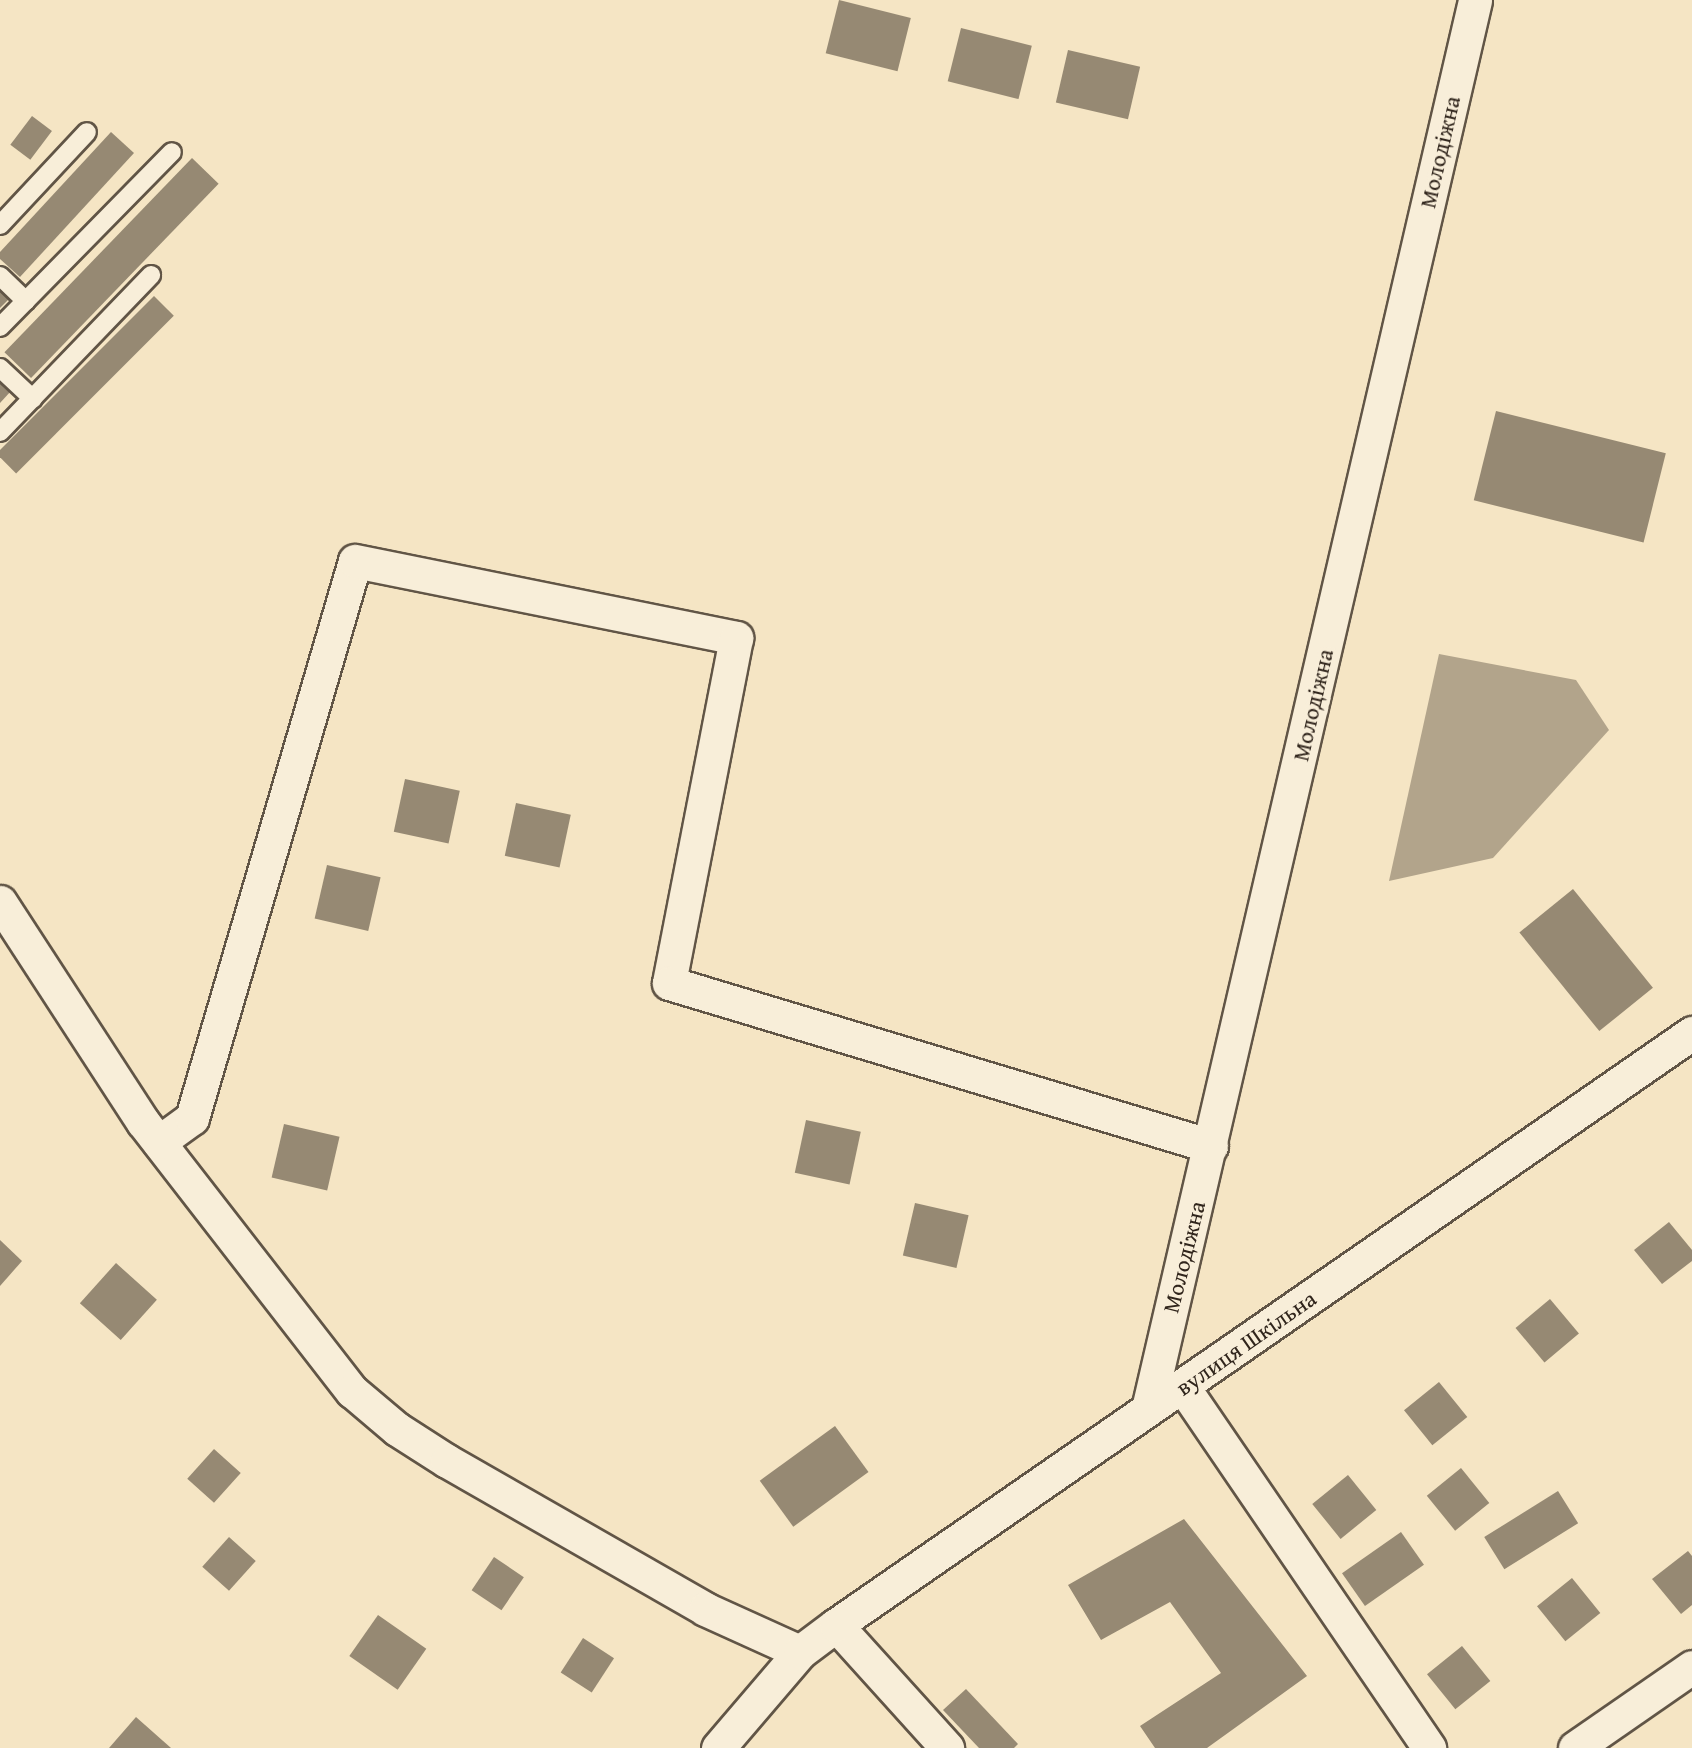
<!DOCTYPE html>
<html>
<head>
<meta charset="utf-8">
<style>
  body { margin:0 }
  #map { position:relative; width:1692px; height:1748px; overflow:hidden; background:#f5e5c4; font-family:"Gentium Book Plus",serif }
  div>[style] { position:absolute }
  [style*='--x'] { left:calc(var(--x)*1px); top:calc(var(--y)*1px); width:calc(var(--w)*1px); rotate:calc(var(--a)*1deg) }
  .water>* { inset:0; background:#b2a48b }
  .building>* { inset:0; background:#968973; transform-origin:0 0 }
  .roads { filter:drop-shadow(2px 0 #615546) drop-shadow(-2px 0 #615546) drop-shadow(0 2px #615546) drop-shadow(0 -2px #615546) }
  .service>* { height:18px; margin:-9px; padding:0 9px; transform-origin:9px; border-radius:9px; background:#f8eed9 }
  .minor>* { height:33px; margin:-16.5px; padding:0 16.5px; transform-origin:16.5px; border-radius:16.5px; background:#f8eed9 }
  span { translate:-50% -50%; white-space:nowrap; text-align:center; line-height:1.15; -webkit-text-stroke:7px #f8eed9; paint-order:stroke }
  .street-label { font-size:23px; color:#30251c }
</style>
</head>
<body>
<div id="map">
  <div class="water">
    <div style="clip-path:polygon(1439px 654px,1576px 680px,1609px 730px,1493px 858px,1389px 881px)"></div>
  </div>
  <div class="building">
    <div style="left:839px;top:0;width:74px;height:55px;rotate:14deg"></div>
    <div style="left:961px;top:28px;width:73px;height:55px;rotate:14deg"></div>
    <div style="left:1068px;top:50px;width:74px;height:54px;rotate:13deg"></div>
    <div style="left:32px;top:116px;width:25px;height:36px;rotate:37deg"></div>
    <div style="clip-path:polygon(111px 132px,134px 153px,20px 277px,0 259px,0 252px)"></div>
    <div style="left:192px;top:158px;width:37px;height:270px;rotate:44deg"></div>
    <div style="clip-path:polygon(0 291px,9px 299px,0 308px)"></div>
    <div style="left:154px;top:296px;width:28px;height:223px;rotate:45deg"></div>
    <div style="clip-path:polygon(0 381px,11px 391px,0 403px)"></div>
    <div style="left:1496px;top:411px;width:175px;height:92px;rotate:14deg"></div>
    <div style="left:405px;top:779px;width:56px;height:54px;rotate:12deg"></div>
    <div style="left:516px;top:803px;width:56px;height:54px;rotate:12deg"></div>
    <div style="left:327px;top:865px;width:55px;height:55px;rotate:13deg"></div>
    <div style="left:1573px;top:889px;width:127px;height:69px;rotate:51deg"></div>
    <div style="left:806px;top:1120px;width:56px;height:54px;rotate:12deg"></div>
    <div style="left:284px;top:1124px;width:57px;height:55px;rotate:13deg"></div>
    <div style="left:915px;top:1203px;width:55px;height:54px;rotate:13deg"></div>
    <div style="clip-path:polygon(1669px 1222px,1692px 1250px,1692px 1261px,1662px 1284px,1634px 1250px)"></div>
    <div style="clip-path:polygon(0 1240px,22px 1261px,0 1286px)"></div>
    <div style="left:116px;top:1263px;width:55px;height:54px;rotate:42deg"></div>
    <div style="left:1550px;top:1299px;width:45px;height:45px;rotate:50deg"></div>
    <div style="left:1439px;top:1382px;width:45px;height:45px;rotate:51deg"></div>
    <div style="left:835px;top:1426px;width:57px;height:93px;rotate:54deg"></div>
    <div style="left:214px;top:1449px;width:36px;height:40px;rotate:42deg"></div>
    <div style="left:1461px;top:1468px;width:45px;height:44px;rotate:51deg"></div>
    <div style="left:1348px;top:1475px;width:45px;height:46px;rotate:51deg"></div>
    <div style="left:1558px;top:1491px;width:38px;height:87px;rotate:58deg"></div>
    <div style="clip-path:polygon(1184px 1519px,1307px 1676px,1207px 1748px,1155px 1748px,1140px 1726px,1221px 1673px,1170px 1602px,1101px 1640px,1068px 1585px)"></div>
    <div style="left:1401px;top:1532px;width:40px;height:72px;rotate:55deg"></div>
    <div style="left:229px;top:1537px;width:36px;height:40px;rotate:42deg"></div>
    <div style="clip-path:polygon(1688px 1551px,1692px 1556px,1692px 1605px,1681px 1614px,1652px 1579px)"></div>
    <div style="left:494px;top:1557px;width:36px;height:40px;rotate:34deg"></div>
    <div style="left:1572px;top:1578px;width:45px;height:45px;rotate:51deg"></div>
    <div style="left:378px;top:1615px;width:59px;height:50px;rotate:35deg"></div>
    <div style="left:583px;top:1638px;width:37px;height:41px;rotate:33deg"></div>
    <div style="left:1462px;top:1646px;width:45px;height:45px;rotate:51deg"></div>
    <div style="clip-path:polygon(966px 1689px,1018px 1744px,1014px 1748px,979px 1748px,943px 1710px)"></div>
    <div style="clip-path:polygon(136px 1717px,171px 1748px,109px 1748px)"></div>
  </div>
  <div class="roads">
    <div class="service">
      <div style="--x:0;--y:225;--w:127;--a:-46.9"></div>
      <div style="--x:0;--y:276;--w:36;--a:44"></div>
      <div style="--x:0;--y:327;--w:245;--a:-45.5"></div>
      <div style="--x:0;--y:368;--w:45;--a:43.2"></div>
      <div style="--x:0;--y:432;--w:218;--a:-46.1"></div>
    </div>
    <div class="minor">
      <div style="--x:0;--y:902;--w:262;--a:57"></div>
      <div style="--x:143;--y:1122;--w:341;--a:52.2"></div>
      <div style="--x:352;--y:1391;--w:59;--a:40.2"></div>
      <div style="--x:397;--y:1429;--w:59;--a:32.6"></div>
      <div style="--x:447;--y:1461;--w:297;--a:29.8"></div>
      <div style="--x:705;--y:1609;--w:104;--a:24.4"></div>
      <div style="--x:159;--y:1142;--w:41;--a:-36"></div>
      <div style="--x:192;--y:1118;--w:580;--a:-73.69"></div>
      <div style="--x:355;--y:561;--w:389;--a:11.4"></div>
      <div style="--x:736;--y:638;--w:351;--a:101"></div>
      <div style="--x:669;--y:983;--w:566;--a:16.74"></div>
      <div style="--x:1183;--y:1387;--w:437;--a:55.7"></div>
      <div style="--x:1148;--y:1409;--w:1446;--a:-76.93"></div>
      <div style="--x:836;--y:1625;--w:166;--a:47.9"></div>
      <div style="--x:718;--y:1748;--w:126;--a:-49.5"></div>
      <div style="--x:800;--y:1652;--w:45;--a:-36.9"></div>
      <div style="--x:836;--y:1625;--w:1041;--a:-34.67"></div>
      <div style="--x:1575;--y:1748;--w:142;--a:-34.7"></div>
    </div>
  </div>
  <div class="street-label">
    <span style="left:1440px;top:152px;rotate:-77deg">Молодіжна</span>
    <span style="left:1313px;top:705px;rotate:-77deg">Молодіжна</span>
    <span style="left:1184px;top:1257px;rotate:-76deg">Молодіжна</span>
    <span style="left:1246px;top:1343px;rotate:-35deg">вулиця Шкільна</span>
  </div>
</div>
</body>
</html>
